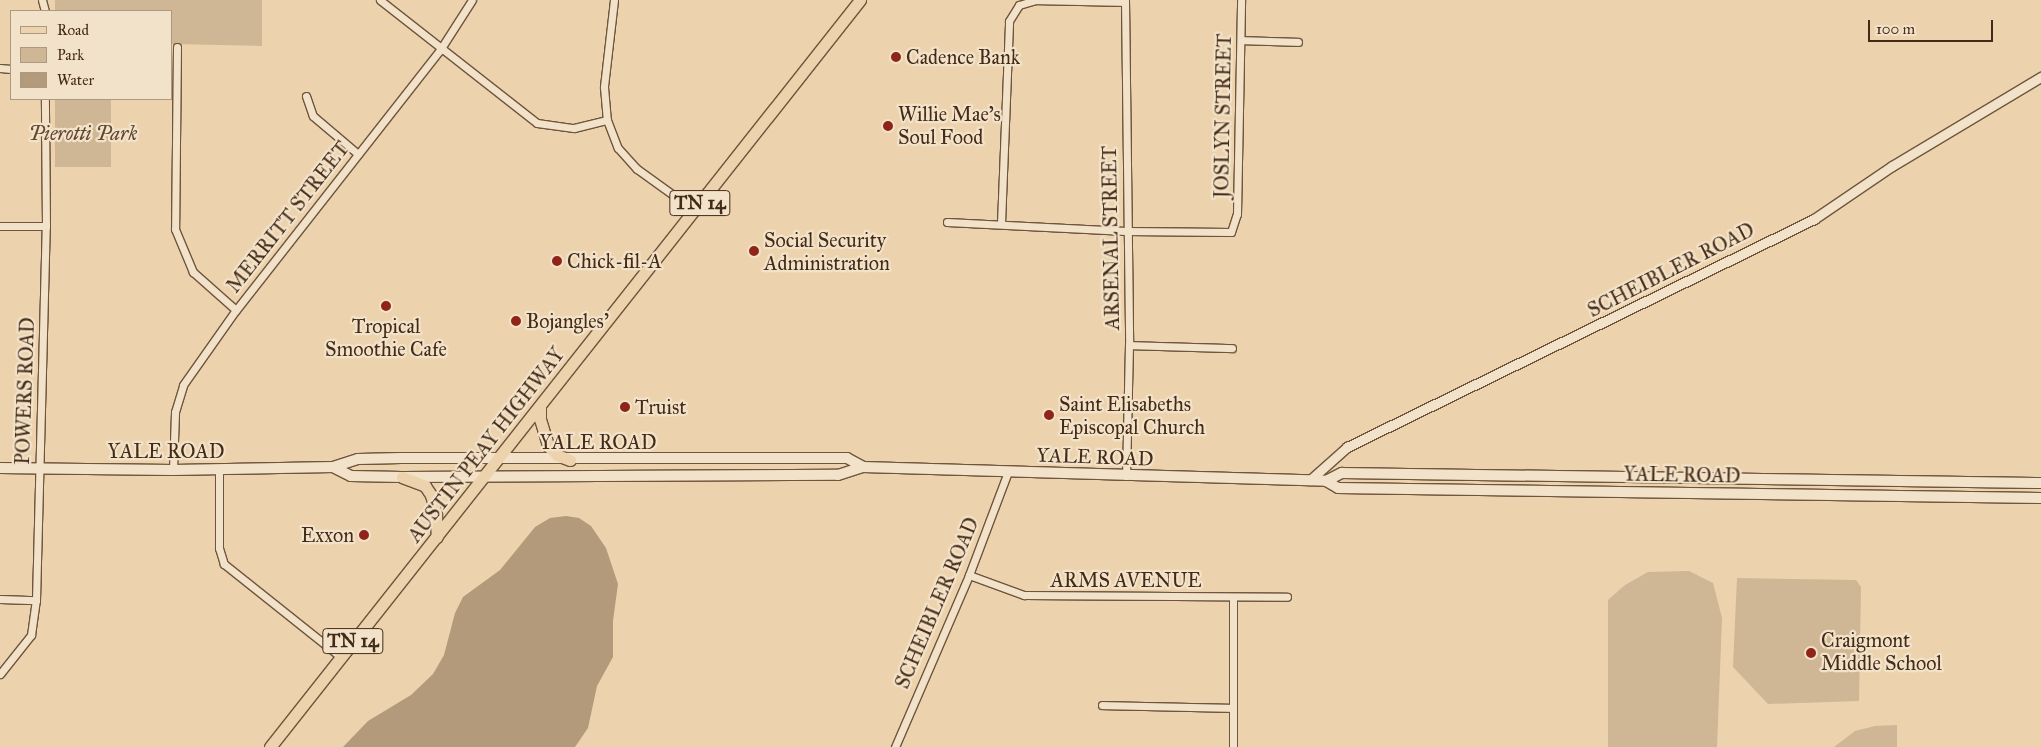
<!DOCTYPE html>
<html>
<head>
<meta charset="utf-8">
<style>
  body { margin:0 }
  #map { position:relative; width:2041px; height:747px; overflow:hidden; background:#ecd3ad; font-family:"IM FELL Great Primer",serif }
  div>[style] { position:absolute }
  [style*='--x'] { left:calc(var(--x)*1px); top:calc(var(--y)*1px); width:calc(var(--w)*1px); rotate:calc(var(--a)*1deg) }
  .green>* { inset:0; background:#cfb694; transform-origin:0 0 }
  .water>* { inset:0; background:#b39a7a }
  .roads { filter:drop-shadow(1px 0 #6e553c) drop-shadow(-1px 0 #6e553c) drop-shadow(0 1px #6e553c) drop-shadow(0 -1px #6e553c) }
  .minor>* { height:7px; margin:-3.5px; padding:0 3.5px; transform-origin:3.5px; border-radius:3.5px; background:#f3e2ca }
  .tertiary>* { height:9px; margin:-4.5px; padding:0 4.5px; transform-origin:4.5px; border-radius:4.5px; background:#f3e2ca }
  .secondary>* { height:10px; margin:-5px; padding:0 5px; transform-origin:5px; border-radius:5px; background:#f3e2ca }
  .primary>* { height:11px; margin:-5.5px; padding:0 5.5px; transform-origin:5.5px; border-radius:5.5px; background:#ecd3ad }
  .dots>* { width:14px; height:14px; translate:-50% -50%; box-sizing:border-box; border:2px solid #f3e2ca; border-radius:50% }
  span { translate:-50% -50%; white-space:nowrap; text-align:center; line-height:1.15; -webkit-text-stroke:4.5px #f3e2ca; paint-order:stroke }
  .shield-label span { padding:1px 4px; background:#f3e2ca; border:1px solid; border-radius:4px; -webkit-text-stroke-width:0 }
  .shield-label { font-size:19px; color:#442b17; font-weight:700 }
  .poi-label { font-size:20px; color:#442b17 }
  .left { translate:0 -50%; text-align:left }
  .right { translate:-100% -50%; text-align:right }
  .street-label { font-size:20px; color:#442b17 }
  .park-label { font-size:20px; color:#604730; font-style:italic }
  .legend { position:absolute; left:10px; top:10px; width:162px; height:90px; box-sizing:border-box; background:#f3e2ca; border:1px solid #ad9982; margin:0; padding:6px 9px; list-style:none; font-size:15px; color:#442b17 }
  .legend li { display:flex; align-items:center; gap:10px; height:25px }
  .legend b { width:25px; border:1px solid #ad9982 }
  .scale { position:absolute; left:1868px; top:20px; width:125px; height:22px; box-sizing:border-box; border:2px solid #442b17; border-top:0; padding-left:6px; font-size:15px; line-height:18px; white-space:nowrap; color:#442b17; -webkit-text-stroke:4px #f3e2ca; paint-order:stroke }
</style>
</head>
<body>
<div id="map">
  <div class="green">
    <div style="clip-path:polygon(55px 0,262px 0,262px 46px,171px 44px,171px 11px,55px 11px)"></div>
    <div style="left:55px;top:99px;width:56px;height:68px"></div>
    <div style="clip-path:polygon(1689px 571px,1713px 583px,1722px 618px,1717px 747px,1608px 747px,1608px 600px,1625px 585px,1648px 572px)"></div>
    <div style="clip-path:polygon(1737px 578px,1856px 580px,1861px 587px,1859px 701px,1768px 704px,1733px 667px)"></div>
    <div style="clip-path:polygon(1897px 725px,1897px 747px,1834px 747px,1855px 731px,1875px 726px)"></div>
  </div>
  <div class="water">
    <div style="clip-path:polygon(566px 516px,579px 518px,591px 526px,606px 548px,618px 584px,613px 621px,613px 657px,597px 686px,588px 728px,575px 747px,343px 747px,368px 721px,411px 695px,433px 674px,444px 655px,455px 613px,463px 597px,500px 570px,535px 527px,550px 518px)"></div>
  </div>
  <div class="roads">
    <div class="minor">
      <div style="--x:42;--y:0;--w:11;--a:75"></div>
      <div style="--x:380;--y:0;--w:199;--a:38.1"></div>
      <div style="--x:537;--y:123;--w:37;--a:8"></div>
      <div style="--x:574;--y:128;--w:34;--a:-14"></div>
      <div style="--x:614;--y:0;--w:88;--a:96.6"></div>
      <div style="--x:604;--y:87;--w:33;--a:85"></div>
      <div style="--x:607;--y:120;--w:30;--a:69"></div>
      <div style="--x:618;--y:148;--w:28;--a:48"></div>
      <div style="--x:637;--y:169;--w:70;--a:35.7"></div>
      <div style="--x:1125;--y:0;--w:345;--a:89.3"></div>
      <div style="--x:1129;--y:345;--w:131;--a:91.3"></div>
      <div style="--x:1241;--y:40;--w:57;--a:2"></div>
      <div style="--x:177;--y:47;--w:182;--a:90.6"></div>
      <div style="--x:175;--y:229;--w:47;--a:67.3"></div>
      <div style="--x:193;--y:272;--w:57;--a:41.5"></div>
      <div style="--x:0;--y:68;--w:11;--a:5"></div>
      <div style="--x:306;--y:96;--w:21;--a:71"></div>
      <div style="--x:313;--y:116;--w:59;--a:40.2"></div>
      <div style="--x:947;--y:222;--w:179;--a:2.9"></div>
      <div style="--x:1126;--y:231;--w:105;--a:0.5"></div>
      <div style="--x:1231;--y:232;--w:19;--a:-72"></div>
      <div style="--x:1237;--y:214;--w:214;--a:-88.9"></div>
      <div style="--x:1001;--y:223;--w:202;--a:-87.7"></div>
      <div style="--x:1009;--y:21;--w:19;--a:-58"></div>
      <div style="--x:1019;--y:5;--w:17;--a:-17"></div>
      <div style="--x:1035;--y:0;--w:89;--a:1.3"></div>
      <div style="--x:0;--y:226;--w:46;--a:0"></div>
      <div style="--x:1129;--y:345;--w:103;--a:1.7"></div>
      <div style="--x:219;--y:469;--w:79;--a:90"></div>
      <div style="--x:219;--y:548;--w:17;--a:73"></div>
      <div style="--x:224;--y:564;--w:149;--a:38.5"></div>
      <div style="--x:173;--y:470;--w:58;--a:-88"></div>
      <div style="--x:175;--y:412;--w:28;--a:-73"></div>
      <div style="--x:183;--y:385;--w:92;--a:-54.8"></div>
      <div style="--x:236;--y:310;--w:330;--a:-51.9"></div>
      <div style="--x:440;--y:50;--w:59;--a:-57.4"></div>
      <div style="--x:969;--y:575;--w:59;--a:20"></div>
      <div style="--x:1024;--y:595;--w:263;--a:0.4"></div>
      <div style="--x:1233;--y:597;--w:150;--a:90"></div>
      <div style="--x:0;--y:599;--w:36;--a:2"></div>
      <div style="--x:0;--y:674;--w:50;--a:-51.5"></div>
      <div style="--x:31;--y:635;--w:35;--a:-82"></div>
      <div style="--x:36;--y:600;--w:374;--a:-88.5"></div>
      <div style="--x:46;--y:226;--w:127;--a:-90.5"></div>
      <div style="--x:1102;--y:705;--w:131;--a:1.3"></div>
      <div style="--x:895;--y:747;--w:187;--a:-66.7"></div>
      <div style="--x:969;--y:575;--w:110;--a:-69.3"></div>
    </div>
    <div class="tertiary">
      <div style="--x:1310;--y:480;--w:50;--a:-41.7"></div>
      <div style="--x:1347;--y:447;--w:520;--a:-26.02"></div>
      <div style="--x:1814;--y:219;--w:94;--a:-34.2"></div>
      <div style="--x:1892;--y:166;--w:174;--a:-30.9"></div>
    </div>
    <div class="secondary">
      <div style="--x:333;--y:467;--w:20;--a:27"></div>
      <div style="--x:351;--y:476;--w:51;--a:1.1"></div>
      <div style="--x:402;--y:477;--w:436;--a:-0.3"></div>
      <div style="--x:838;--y:475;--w:26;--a:-18"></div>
      <div style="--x:863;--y:467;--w:463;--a:1.7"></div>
      <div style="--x:1326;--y:481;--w:18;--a:-27"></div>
      <div style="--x:1342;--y:473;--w:699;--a:0.82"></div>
      <div style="--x:0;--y:468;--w:173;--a:0.7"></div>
      <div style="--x:173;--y:470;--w:160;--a:-1.1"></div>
      <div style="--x:333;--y:467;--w:26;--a:-18"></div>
      <div style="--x:358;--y:459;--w:43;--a:-1.3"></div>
      <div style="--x:401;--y:458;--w:446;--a:0"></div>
      <div style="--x:847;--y:458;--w:18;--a:29"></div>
      <div style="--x:1326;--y:481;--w:14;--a:30"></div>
      <div style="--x:1338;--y:488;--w:703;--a:0.81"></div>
    </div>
    <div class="primary">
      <div style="--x:540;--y:407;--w:12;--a:90"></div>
      <div style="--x:540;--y:419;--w:28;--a:73"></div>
      <div style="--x:548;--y:446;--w:13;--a:45"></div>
      <div style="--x:557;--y:455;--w:14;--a:21"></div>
      <div style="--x:402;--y:477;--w:25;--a:21"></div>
      <div style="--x:425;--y:486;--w:11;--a:56"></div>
      <div style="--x:431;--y:495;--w:20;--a:75"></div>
      <div style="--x:436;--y:514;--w:23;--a:88"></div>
      <div style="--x:270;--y:747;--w:952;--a:-51.7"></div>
    </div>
  </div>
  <div class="dots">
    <div style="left:896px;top:57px;background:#8f2418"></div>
    <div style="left:888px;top:126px;background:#8f2418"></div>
    <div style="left:754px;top:251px;background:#8f2418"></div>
    <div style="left:557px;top:261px;background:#8f2418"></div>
    <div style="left:386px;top:306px;background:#8f2418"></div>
    <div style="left:516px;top:321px;background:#8f2418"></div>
    <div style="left:625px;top:407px;background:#8f2418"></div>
    <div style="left:1049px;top:415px;background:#8f2418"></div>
    <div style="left:364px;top:535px;background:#8f2418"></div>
    <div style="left:1811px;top:653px;background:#8f2418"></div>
  </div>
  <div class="shield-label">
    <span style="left:700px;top:203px">TN 14</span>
    <span style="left:353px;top:641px">TN 14</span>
  </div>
  <div class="poi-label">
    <span class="left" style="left:906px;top:57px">Cadence Bank</span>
    <span class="left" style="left:898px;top:126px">Willie Mae's<br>Soul Food</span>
    <span class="left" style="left:764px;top:252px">Social Security<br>Administration</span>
    <span class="left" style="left:567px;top:261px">Chick-fil-A</span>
    <span class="left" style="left:526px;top:321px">Bojangles'</span>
    <span style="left:386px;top:338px">Tropical<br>Smoothie Cafe</span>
    <span class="left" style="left:1059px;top:416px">Saint Elisabeths<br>Episcopal Church</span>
    <span class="left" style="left:635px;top:407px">Truist</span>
    <span class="right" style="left:354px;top:535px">Exxon</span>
    <span class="left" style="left:1821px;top:652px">Craigmont<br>Middle School</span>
  </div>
  <div class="street-label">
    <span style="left:1223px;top:116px;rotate:-89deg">JOSLYN STREET</span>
    <span style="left:288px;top:217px;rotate:-52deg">MERRITT STREET</span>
    <span style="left:1111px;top:238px;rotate:-91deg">ARSENAL STREET</span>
    <span style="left:1671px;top:270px;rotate:-27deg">SCHEIBLER ROAD</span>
    <span style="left:25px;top:391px;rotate:-88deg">POWERS ROAD</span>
    <span style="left:598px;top:442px">YALE ROAD</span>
    <span style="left:486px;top:445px;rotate:-52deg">AUSTIN PEAY HIGHWAY</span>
    <span style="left:166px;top:451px">YALE ROAD</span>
    <span style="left:1095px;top:457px;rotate:2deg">YALE ROAD</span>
    <span style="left:1682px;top:475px;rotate:1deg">YALE ROAD</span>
    <span style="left:1126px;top:580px">ARMS AVENUE</span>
    <span style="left:937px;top:603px;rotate:-67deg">SCHEIBLER ROAD</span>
  </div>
  <div class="park-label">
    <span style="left:83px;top:133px">Pierotti Park</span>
  </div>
  <ul class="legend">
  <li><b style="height:6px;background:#ecd3ad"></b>Road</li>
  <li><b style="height:14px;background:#cfb694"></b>Park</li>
  <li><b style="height:14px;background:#b39a7a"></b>Water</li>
  </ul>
  <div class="scale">100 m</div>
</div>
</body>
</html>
